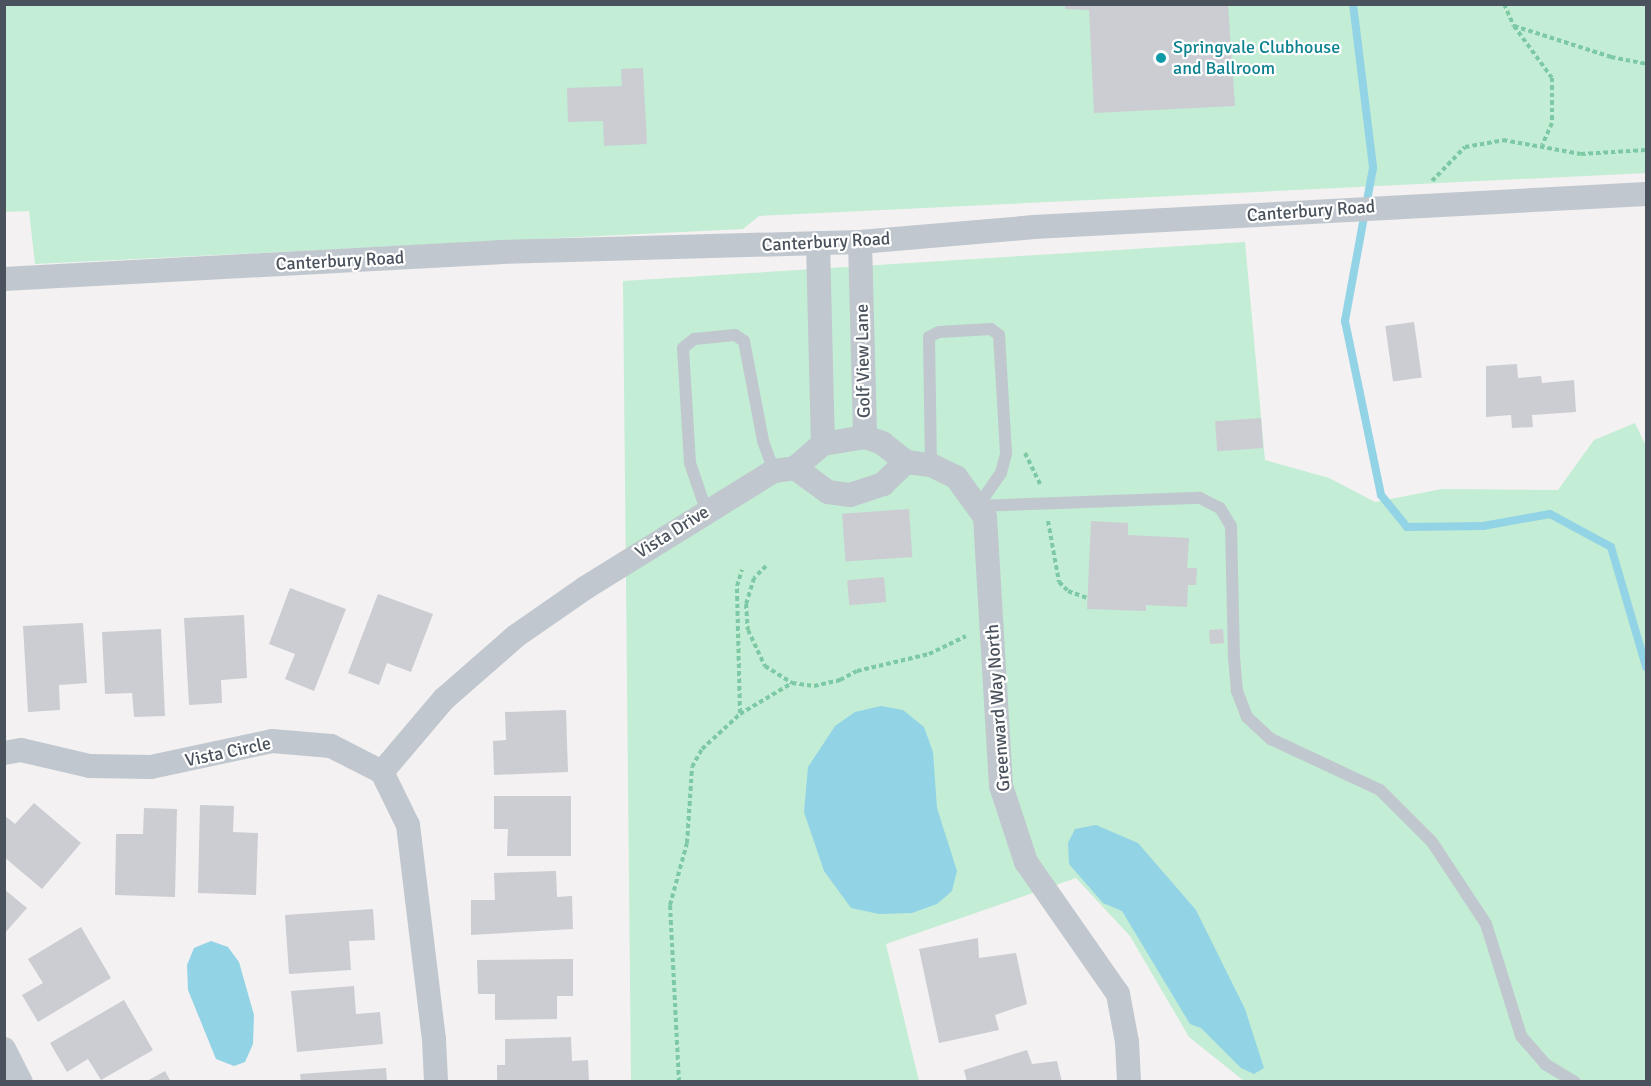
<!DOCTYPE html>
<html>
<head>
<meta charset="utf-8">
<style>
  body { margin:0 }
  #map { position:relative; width:1651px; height:1086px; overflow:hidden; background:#f3f1f1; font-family:Signika,sans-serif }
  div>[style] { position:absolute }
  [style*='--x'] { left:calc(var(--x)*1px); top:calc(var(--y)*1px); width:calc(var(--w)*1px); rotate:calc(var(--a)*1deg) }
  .green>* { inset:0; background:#c3edd4 }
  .water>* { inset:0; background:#93d3e6 }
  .stream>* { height:8px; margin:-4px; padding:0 4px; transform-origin:4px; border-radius:4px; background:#93d3e6 }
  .building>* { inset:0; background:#cbcdd3; transform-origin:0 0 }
  .path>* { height:4px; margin-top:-2px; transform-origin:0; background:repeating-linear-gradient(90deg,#7dc9a5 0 4.5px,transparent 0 7.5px) }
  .service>* { height:12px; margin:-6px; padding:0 6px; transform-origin:6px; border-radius:6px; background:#c0c7ce }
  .minor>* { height:24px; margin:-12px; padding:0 12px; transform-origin:12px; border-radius:12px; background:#c0c7ce }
  .dots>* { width:16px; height:16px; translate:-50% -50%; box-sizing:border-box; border:3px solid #fff; border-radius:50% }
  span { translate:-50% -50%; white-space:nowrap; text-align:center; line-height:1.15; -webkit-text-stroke:4.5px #fff; paint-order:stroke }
  .culture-label { font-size:18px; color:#0d838f }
  .left { translate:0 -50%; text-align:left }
  .street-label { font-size:18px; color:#4a535d }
  .frame { position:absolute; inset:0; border:6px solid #4a535d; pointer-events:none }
</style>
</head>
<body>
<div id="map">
  <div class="green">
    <div style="clip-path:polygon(5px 5px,1646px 5px,1646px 173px,759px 216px,743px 229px,35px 264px,29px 211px,5px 212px)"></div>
    <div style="clip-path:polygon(1245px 242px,1265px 460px,1329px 478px,1375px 502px,1442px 489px,1558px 490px,1594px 440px,1635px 423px,1646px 446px,1646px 1081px,1244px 1081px,1189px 1037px,1130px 936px,1076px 878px,886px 944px,919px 1081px,631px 1081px,623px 281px)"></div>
  </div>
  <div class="water">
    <div style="clip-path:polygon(881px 706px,903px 710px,924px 727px,933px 752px,937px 808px,957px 871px,952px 891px,937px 904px,912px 913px,879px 914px,851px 908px,824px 871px,804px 812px,808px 767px,835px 726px,855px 712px)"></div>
    <div style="clip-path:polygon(1096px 825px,1138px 843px,1196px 910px,1245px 1009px,1264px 1068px,1254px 1074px,1241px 1068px,1201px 1028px,1190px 1024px,1122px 911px,1103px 903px,1069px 864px,1068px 843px,1075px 829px)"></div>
    <div style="clip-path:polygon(211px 941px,228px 947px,239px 962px,254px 1015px,253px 1044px,245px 1062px,234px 1066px,216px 1059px,188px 990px,187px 965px,194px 948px)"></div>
  </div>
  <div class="stream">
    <div style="--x:1353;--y:4;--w:165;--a:83"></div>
    <div style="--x:1373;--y:168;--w:156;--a:100.4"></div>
    <div style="--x:1345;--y:321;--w:178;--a:78.3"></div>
    <div style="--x:1381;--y:495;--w:41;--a:50.9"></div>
    <div style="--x:1407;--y:527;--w:76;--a:-0.8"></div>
    <div style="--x:1483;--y:526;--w:68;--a:-10.2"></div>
    <div style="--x:1550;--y:514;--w:69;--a:28.4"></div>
    <div style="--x:1611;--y:547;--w:125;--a:73.7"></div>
  </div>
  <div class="building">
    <div style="clip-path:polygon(1065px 4px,1228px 4px,1235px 106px,1094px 113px,1089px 10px,1065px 9px)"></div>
    <div style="clip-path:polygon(643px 68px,647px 144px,604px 146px,603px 121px,568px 122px,567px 88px,622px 86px,621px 69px)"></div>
    <div style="left:1414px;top:322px;width:56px;height:29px;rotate:82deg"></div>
    <div style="clip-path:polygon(1517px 364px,1518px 378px,1541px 376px,1542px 383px,1574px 380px,1576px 412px,1532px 415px,1533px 427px,1512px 428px,1511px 415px,1486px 417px,1486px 366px)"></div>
    <div style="left:1261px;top:418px;width:30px;height:46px;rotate:86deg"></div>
    <div style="left:909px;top:509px;width:48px;height:67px;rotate:86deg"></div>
    <div style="clip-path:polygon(1091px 521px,1128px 523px,1128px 535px,1189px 538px,1187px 568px,1197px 568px,1196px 585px,1188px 585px,1187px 607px,1146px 605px,1146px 611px,1087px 609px)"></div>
    <div style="left:884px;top:577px;width:25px;height:37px;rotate:85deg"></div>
    <div style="clip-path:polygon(290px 588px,346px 609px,314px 691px,285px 679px,295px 654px,269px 644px)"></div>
    <div style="clip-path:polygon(378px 594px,433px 614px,411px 672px,387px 663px,379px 685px,348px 673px)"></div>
    <div style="clip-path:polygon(244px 615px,247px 678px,221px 680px,222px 703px,189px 705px,184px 618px)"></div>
    <div style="clip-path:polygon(83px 623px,87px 683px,59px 685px,60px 710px,28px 712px,23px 626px)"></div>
    <div style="clip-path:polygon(161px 629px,165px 716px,134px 717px,132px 693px,105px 694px,102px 632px)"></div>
    <div style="left:1223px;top:629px;width:14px;height:14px;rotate:86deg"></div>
    <div style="clip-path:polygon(566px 710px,568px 772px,494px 775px,493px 741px,506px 740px,505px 712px)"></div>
    <div style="clip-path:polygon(494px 796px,571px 796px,571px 856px,507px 856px,508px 829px,494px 829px)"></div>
    <div style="clip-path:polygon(34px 803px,81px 843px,42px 889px,4px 857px,4px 815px,15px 824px)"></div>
    <div style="clip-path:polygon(200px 805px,234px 806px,233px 832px,258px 833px,256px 895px,198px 893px)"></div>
    <div style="clip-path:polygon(144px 808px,177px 809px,175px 897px,115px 895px,116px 834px,143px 834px)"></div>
    <div style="clip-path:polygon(556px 871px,557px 897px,572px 896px,573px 929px,471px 935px,471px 900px,495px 900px,494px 873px)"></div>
    <div style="clip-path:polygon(4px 889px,27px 908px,4px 934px)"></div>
    <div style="clip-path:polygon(373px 909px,375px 940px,349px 941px,351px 970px,289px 974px,285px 915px)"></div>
    <div style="clip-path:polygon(81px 927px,111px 978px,38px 1022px,22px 995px,43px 983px,28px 959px)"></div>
    <div style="clip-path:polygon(978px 938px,979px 958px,1016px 953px,1027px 1004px,995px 1015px,999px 1030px,939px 1043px,919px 949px)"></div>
    <div style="clip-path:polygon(573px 959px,573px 996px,557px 996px,557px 1019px,495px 1020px,495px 994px,478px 994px,477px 960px)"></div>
    <div style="clip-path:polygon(354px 986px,356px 1014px,380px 1012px,383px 1044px,297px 1052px,291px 991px)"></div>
    <div style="clip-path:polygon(124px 1000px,153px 1050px,101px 1080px,88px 1059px,67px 1072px,50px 1043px)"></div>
    <div style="clip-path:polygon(571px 1037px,572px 1061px,588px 1060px,589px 1082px,497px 1082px,497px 1065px,505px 1065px,505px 1039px)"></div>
    <div style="clip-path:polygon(1027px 1050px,1032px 1064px,1057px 1061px,1062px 1082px,967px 1082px,964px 1070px)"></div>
    <div style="clip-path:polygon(386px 1068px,387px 1082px,301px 1082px,300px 1074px)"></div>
    <div style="clip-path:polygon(165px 1071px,171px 1082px,145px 1082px)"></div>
  </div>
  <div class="path">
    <div style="--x:1504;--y:4;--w:24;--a:66"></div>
    <div style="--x:1514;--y:26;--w:102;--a:17.7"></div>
    <div style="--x:1611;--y:57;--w:36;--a:11"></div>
    <div style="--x:1514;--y:26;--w:64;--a:53.8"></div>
    <div style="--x:1552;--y:78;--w:45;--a:90"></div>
    <div style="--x:1552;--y:123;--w:24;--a:114"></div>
    <div style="--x:1432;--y:181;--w:47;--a:-45.9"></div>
    <div style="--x:1465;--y:147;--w:39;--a:-10"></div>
    <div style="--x:1503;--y:140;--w:79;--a:10.2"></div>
    <div style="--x:1581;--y:154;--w:65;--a:-3.5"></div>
    <div style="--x:1025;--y:453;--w:37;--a:64"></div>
    <div style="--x:1048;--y:521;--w:62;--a:79.8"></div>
    <div style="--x:1059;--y:582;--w:13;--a:45"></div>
    <div style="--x:1068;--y:591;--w:20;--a:20"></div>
    <div style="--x:766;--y:566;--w:17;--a:135"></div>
    <div style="--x:754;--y:578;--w:27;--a:107"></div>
    <div style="--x:746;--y:604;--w:26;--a:86"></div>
    <div style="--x:748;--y:630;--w:40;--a:65"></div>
    <div style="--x:765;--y:666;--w:32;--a:32"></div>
    <div style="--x:792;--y:683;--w:22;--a:8"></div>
    <div style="--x:814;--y:686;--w:27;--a:-13"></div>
    <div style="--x:840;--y:680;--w:19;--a:-28"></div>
    <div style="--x:857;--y:671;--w:74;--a:-13.3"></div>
    <div style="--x:929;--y:654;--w:41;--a:-25.9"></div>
    <div style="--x:740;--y:713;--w:127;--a:-91.4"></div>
    <div style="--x:737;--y:586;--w:17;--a:-73"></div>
    <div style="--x:679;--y:1082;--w:177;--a:-92.9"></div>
    <div style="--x:670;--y:905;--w:64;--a:-74.7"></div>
    <div style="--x:687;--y:843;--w:76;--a:-86.2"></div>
    <div style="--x:692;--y:767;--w:21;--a:-61"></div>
    <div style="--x:702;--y:749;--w:52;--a:-42.6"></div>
    <div style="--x:740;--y:714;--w:61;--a:-30.8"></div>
  </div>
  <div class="service">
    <div style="--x:931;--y:465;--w:128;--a:-90.9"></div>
    <div style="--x:929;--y:337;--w:11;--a:-27"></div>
    <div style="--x:939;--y:332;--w:52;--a:-3.3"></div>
    <div style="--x:991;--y:329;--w:10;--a:37"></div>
    <div style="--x:999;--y:335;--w:119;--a:86.6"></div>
    <div style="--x:1006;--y:454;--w:20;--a:105"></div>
    <div style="--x:1001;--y:473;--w:40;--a:124.9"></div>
    <div style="--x:978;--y:506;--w:222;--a:-2.1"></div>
    <div style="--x:1200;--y:498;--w:22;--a:27"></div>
    <div style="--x:1220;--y:508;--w:21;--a:59"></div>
    <div style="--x:1231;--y:526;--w:131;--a:88.7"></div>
    <div style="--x:1234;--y:657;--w:34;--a:85"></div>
    <div style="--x:1237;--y:691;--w:28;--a:69"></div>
    <div style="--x:1247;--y:717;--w:33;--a:43"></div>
    <div style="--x:1271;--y:739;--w:120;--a:25.1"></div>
    <div style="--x:1380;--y:790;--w:74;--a:45"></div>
    <div style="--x:1432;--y:842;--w:98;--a:56.6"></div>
    <div style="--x:1486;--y:924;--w:117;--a:72.6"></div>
    <div style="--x:1521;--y:1036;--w:37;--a:49"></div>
    <div style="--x:1545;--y:1064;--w:35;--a:31"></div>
    <div style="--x:706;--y:510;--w:50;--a:-108.8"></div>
    <div style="--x:690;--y:463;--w:115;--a:-93.5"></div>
    <div style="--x:683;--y:348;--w:14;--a:-39"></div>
    <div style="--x:694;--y:339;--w:41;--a:-5.6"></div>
    <div style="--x:735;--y:335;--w:11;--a:34"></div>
    <div style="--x:744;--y:341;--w:102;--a:79.2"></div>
    <div style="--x:763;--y:441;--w:32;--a:70"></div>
  </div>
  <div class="minor">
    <div style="--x:860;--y:242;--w:195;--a:88.5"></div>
    <div style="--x:818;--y:243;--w:201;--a:88.6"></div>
    <div style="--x:4;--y:279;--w:496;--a:-3.1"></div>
    <div style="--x:499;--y:252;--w:361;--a:-1.6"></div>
    <div style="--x:860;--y:242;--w:175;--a:-4.9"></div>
    <div style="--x:1034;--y:227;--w:613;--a:-3.09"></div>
    <div style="--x:795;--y:468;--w:41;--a:36"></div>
    <div style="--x:828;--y:492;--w:22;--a:8"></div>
    <div style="--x:850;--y:495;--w:35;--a:-18"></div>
    <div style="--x:883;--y:484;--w:32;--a:-44"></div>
    <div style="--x:4;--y:753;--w:17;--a:-10"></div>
    <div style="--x:21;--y:750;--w:71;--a:13.1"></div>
    <div style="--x:90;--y:766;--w:61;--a:0.9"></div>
    <div style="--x:151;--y:767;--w:124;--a:-12.1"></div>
    <div style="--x:272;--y:741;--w:59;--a:4.8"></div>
    <div style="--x:331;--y:746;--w:57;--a:27"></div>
    <div style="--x:382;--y:772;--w:59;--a:63.9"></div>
    <div style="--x:408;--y:825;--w:216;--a:83.1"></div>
    <div style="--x:434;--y:1039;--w:43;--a:87.3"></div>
    <div style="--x:382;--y:772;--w:96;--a:-49.7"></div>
    <div style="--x:444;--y:699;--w:96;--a:-41.2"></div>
    <div style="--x:516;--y:636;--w:84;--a:-34.8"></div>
    <div style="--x:585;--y:588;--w:222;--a:-31.8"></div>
    <div style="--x:774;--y:471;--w:21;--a:-8"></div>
    <div style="--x:795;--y:468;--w:37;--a:-41"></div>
    <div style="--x:823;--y:444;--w:43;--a:-9.5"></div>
    <div style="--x:865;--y:437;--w:18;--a:19"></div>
    <div style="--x:882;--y:443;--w:31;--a:38"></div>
    <div style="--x:906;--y:462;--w:25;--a:7"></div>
    <div style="--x:931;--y:465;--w:28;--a:26"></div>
    <div style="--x:956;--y:477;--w:49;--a:54.1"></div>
    <div style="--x:985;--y:517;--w:269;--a:86.6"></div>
    <div style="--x:1001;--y:786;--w:80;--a:71.8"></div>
    <div style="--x:1026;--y:862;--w:161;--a:55.1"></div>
    <div style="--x:1118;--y:994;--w:49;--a:79.4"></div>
    <div style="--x:1127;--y:1042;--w:40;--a:87.1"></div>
    <div style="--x:4;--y:1049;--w:37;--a:63"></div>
  </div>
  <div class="dots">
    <div style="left:1161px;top:58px;background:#0f9aa8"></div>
  </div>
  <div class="culture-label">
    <span class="left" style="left:1173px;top:58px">Springvale Clubhouse<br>and Ballroom</span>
  </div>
  <div class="street-label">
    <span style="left:1311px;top:211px;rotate:-4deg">Canterbury Road</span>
    <span style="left:826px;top:242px;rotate:-3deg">Canterbury Road</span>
    <span style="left:340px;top:261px;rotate:-3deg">Canterbury Road</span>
    <span style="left:863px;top:361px;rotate:-91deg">Golf View Lane</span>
    <span style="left:672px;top:532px;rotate:-32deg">Vista Drive</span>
    <span style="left:998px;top:708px;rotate:-94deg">Greenward Way North</span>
    <span style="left:228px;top:752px;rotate:-12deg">Vista Circle</span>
  </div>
  <div class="frame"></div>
</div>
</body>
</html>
